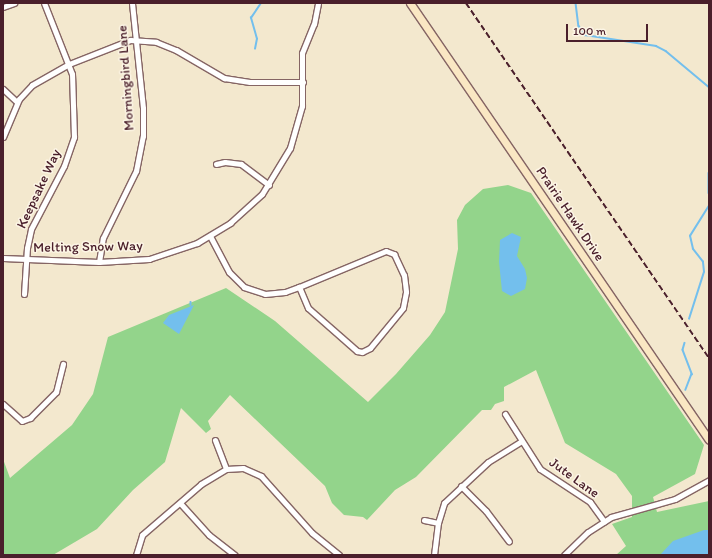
<!DOCTYPE html>
<html>
<head>
<meta charset="utf-8">
<style>
  body { margin:0 }
  #map { position:relative; width:712px; height:558px; overflow:hidden; background:#f3e8ce; font-family:Itim,sans-serif }
  div>[style] { position:absolute }
  [style*='--x'] { left:calc(var(--x)*1px); top:calc(var(--y)*1px); width:calc(var(--w)*1px); rotate:calc(var(--a)*1deg) }
  .green>* { inset:0; background:#93d48b }
  .water>* { inset:0; background:#73bfed }
  .stream>* { height:1.5px; margin:-0.75px; padding:0 0.75px; transform-origin:0.75px; border-radius:0.75px; background:#73bfed }
  .roads { filter:drop-shadow(1px 0 #856564) drop-shadow(-1px 0 #856564) drop-shadow(0 1px #856564) drop-shadow(0 -1px #856564) }
  .street>* { height:5px; margin:-2.5px; padding:0 2.5px; transform-origin:2.5px; border-radius:2.5px; background:#fff }
  .secondary>* { height:7px; margin:-3.5px; padding:0 3.5px; transform-origin:3.5px; border-radius:3.5px; background:#fae7c3 }
  .rail>* { height:1.5px; margin-top:-0.75px; transform-origin:0; background:repeating-linear-gradient(90deg,#4a1f2b 0 6px,transparent 0 9px) }
  span { translate:-50% -50%; white-space:nowrap; text-align:center; line-height:1.15; -webkit-text-stroke:3px #fcf5e5; paint-order:stroke }
  .street-label { font-size:14px; color:#4a1f2b }
  .frame { position:absolute; inset:0; border:4px solid #4a1f2b; pointer-events:none }
  .scale { position:absolute; left:566px; top:24px; width:82px; height:18px; box-sizing:border-box; border:2px solid #4a1f2b; border-top:0; padding-left:5px; font-size:12px; line-height:14px; white-space:nowrap; color:#4a1f2b; -webkit-text-stroke:3px #fcf5e5; paint-order:stroke }
</style>
</head>
<body>
<div id="map">
  <div class="green">
    <div style="clip-path:polygon(508px 185px,531px 193px,704px 445px,695px 474px,653px 497px,657px 512px,709px 501px,709px 555px,616px 555px,626px 546px,612px 524px,632px 517px,632px 496px,616px 474px,565px 443px,536px 370px,504px 387px,504px 401px,495px 404px,491px 410px,482px 410px,416px 477px,395px 490px,367px 520px,363px 517px,344px 515px,332px 503px,325px 486px,230px 395px,208px 421px,211px 429px,206px 433px,181px 408px,165px 462px,133px 490px,97px 529px,53px 555px,3px 555px,3px 459px,10px 478px,72px 425px,93px 394px,108px 337px,226px 288px,275px 321px,368px 402px,396px 374px,430px 335px,445px 312px,458px 249px,457px 220px,465px 205px,483px 189px)"></div>
  </div>
  <div class="water">
    <div style="clip-path:polygon(512px 233px,521px 237px,517px 256px,525px 269px,527px 278px,525px 289px,511px 296px,502px 291px,499px 262px,500px 240px)"></div>
    <div style="clip-path:polygon(194px 305px,179px 334px,163px 323px,169px 315px)"></div>
    <div style="clip-path:polygon(704px 530px,709px 530px,709px 555px,660px 555px,673px 541px)"></div>
  </div>
  <div class="stream">
    <div style="--x:576;--y:3;--w:23;--a:83"></div>
    <div style="--x:579;--y:26;--w:11;--a:56"></div>
    <div style="--x:585;--y:35;--w:72;--a:8.8"></div>
    <div style="--x:656;--y:46;--w:11;--a:27"></div>
    <div style="--x:666;--y:51;--w:56;--a:39.9"></div>
    <div style="--x:255;--y:49;--w:10;--a:-79"></div>
    <div style="--x:257;--y:39;--w:22;--a:-106"></div>
    <div style="--x:251;--y:18;--w:18;--a:-56"></div>
    <div style="--x:709;--y:173;--w:20;--a:90"></div>
    <div style="--x:191;--y:302;--w:3;--a:90"></div>
    <div style="--x:689;--y:319;--w:49;--a:-72.3"></div>
    <div style="--x:704;--y:272;--w:10;--a:-96"></div>
    <div style="--x:703;--y:262;--w:16;--a:-128"></div>
    <div style="--x:693;--y:249;--w:13;--a:-103"></div>
    <div style="--x:690;--y:236;--w:36;--a:-58"></div>
    <div style="--x:685;--y:343;--w:7;--a:106"></div>
    <div style="--x:683;--y:350;--w:26;--a:69"></div>
    <div style="--x:692;--y:374;--w:17;--a:111"></div>
  </div>
  <div class="roads">
    <div class="street">
      <div style="--x:3;--y:7;--w:12;--a:-20"></div>
      <div style="--x:3;--y:89;--w:19;--a:43"></div>
      <div style="--x:3;--y:137;--w:41;--a:-67.2"></div>
      <div style="--x:19;--y:99;--w:19;--a:-47"></div>
      <div style="--x:32;--y:85;--w:43;--a:-29.6"></div>
      <div style="--x:69;--y:64;--w:66;--a:-21.5"></div>
      <div style="--x:130;--y:40;--w:26;--a:4"></div>
      <div style="--x:156;--y:42;--w:22;--a:22"></div>
      <div style="--x:176;--y:50;--w:56;--a:30.3"></div>
      <div style="--x:224;--y:78;--w:26;--a:9"></div>
      <div style="--x:250;--y:82;--w:53;--a:0"></div>
      <div style="--x:216;--y:164;--w:9;--a:-13"></div>
      <div style="--x:225;--y:162;--w:16;--a:7"></div>
      <div style="--x:241;--y:164;--w:35;--a:37"></div>
      <div style="--x:210;--y:236;--w:41;--a:62.2"></div>
      <div style="--x:229;--y:272;--w:21;--a:45"></div>
      <div style="--x:244;--y:287;--w:22;--a:18"></div>
      <div style="--x:265;--y:294;--w:20;--a:-6"></div>
      <div style="--x:285;--y:292;--w:15;--a:-20"></div>
      <div style="--x:386;--y:251;--w:9;--a:21"></div>
      <div style="--x:394;--y:254;--w:23;--a:65"></div>
      <div style="--x:404;--y:275;--w:17;--a:83"></div>
      <div style="--x:406;--y:292;--w:16;--a:101"></div>
      <div style="--x:403;--y:308;--w:52;--a:129.5"></div>
      <div style="--x:370;--y:348;--w:9;--a:153"></div>
      <div style="--x:362;--y:352;--w:5;--a:-169"></div>
      <div style="--x:357;--y:351;--w:65;--a:-138.7"></div>
      <div style="--x:308;--y:308;--w:23;--a:-113"></div>
      <div style="--x:299;--y:287;--w:94;--a:-22.5"></div>
      <div style="--x:3;--y:258;--w:96;--a:2.4"></div>
      <div style="--x:99;--y:262;--w:50;--a:-3.4"></div>
      <div style="--x:149;--y:259;--w:51;--a:-18.4"></div>
      <div style="--x:197;--y:243;--w:39;--a:-31"></div>
      <div style="--x:230;--y:223;--w:43;--a:-42.2"></div>
      <div style="--x:262;--y:194;--w:54;--a:-58.7"></div>
      <div style="--x:290;--y:148;--w:44;--a:-74.1"></div>
      <div style="--x:302;--y:106;--w:53;--a:-90"></div>
      <div style="--x:302;--y:53;--w:31;--a:-68"></div>
      <div style="--x:314;--y:24;--w:21;--a:-79"></div>
      <div style="--x:99;--y:262;--w:24;--a:-81"></div>
      <div style="--x:103;--y:238;--w:75;--a:-63.8"></div>
      <div style="--x:136;--y:171;--w:36;--a:-79"></div>
      <div style="--x:143;--y:136;--w:28;--a:-90"></div>
      <div style="--x:143;--y:108;--w:106;--a:-96"></div>
      <div style="--x:24;--y:294;--w:46;--a:-86.3"></div>
      <div style="--x:27;--y:248;--w:19;--a:-78"></div>
      <div style="--x:31;--y:229;--w:71;--a:-62.4"></div>
      <div style="--x:64;--y:166;--w:31;--a:-71"></div>
      <div style="--x:74;--y:137;--w:63;--a:-91.8"></div>
      <div style="--x:72;--y:74;--w:76;--a:-111.5"></div>
      <div style="--x:3;--y:404;--w:25;--a:42"></div>
      <div style="--x:22;--y:421;--w:9;--a:-21"></div>
      <div style="--x:30;--y:418;--w:37;--a:-45"></div>
      <div style="--x:56;--y:392;--w:29;--a:-76"></div>
      <div style="--x:505;--y:414;--w:65;--a:57.5"></div>
      <div style="--x:540;--y:469;--w:60;--a:33.4"></div>
      <div style="--x:590;--y:502;--w:24;--a:54"></div>
      <div style="--x:215;--y:440;--w:31;--a:69"></div>
      <div style="--x:461;--y:486;--w:35;--a:45"></div>
      <div style="--x:486;--y:511;--w:38;--a:53"></div>
      <div style="--x:180;--y:503;--w:43;--a:47.8"></div>
      <div style="--x:209;--y:535;--w:33;--a:38"></div>
      <div style="--x:424;--y:520;--w:14;--a:12"></div>
      <div style="--x:136;--y:555;--w:21;--a:-73"></div>
      <div style="--x:142;--y:535;--w:78;--a:-40.8"></div>
      <div style="--x:201;--y:484;--w:29;--a:-31"></div>
      <div style="--x:226;--y:469;--w:17;--a:-3"></div>
      <div style="--x:243;--y:468;--w:20;--a:24"></div>
      <div style="--x:261;--y:476;--w:76;--a:48.2"></div>
      <div style="--x:312;--y:533;--w:35;--a:39"></div>
      <div style="--x:434;--y:555;--w:32;--a:-83"></div>
      <div style="--x:438;--y:523;--w:21;--a:-73"></div>
      <div style="--x:444;--y:503;--w:60;--a:-43"></div>
      <div style="--x:488;--y:462;--w:39;--a:-32"></div>
      <div style="--x:564;--y:555;--w:33;--a:-44"></div>
      <div style="--x:588;--y:532;--w:27;--a:-33"></div>
      <div style="--x:611;--y:517;--w:66;--a:-15.7"></div>
      <div style="--x:675;--y:499;--w:39;--a:-29"></div>
    </div>
    <div class="secondary">
      <div style="--x:410;--y:3;--w:529;--a:55.62"></div>
    </div>
  </div>
  <div class="rail">
    <div style="--x:466;--y:3;--w:430;--a:55.6"></div>
  </div>
  <div class="street-label">
    <span style="left:126px;top:78px;rotate:-94deg">Morningbird Lane</span>
    <span style="left:39px;top:189px;rotate:-65deg">Keepsake Way</span>
    <span style="left:570px;top:214px;rotate:56deg">Prairie Hawk Drive</span>
    <span style="left:88px;top:247px;rotate:-1deg">Melting Snow Way</span>
    <span style="left:574px;top:478px;rotate:36deg">Jute Lane</span>
  </div>
  <div class="frame"></div>
  <div class="scale">100 m</div>
</div>
</body>
</html>
